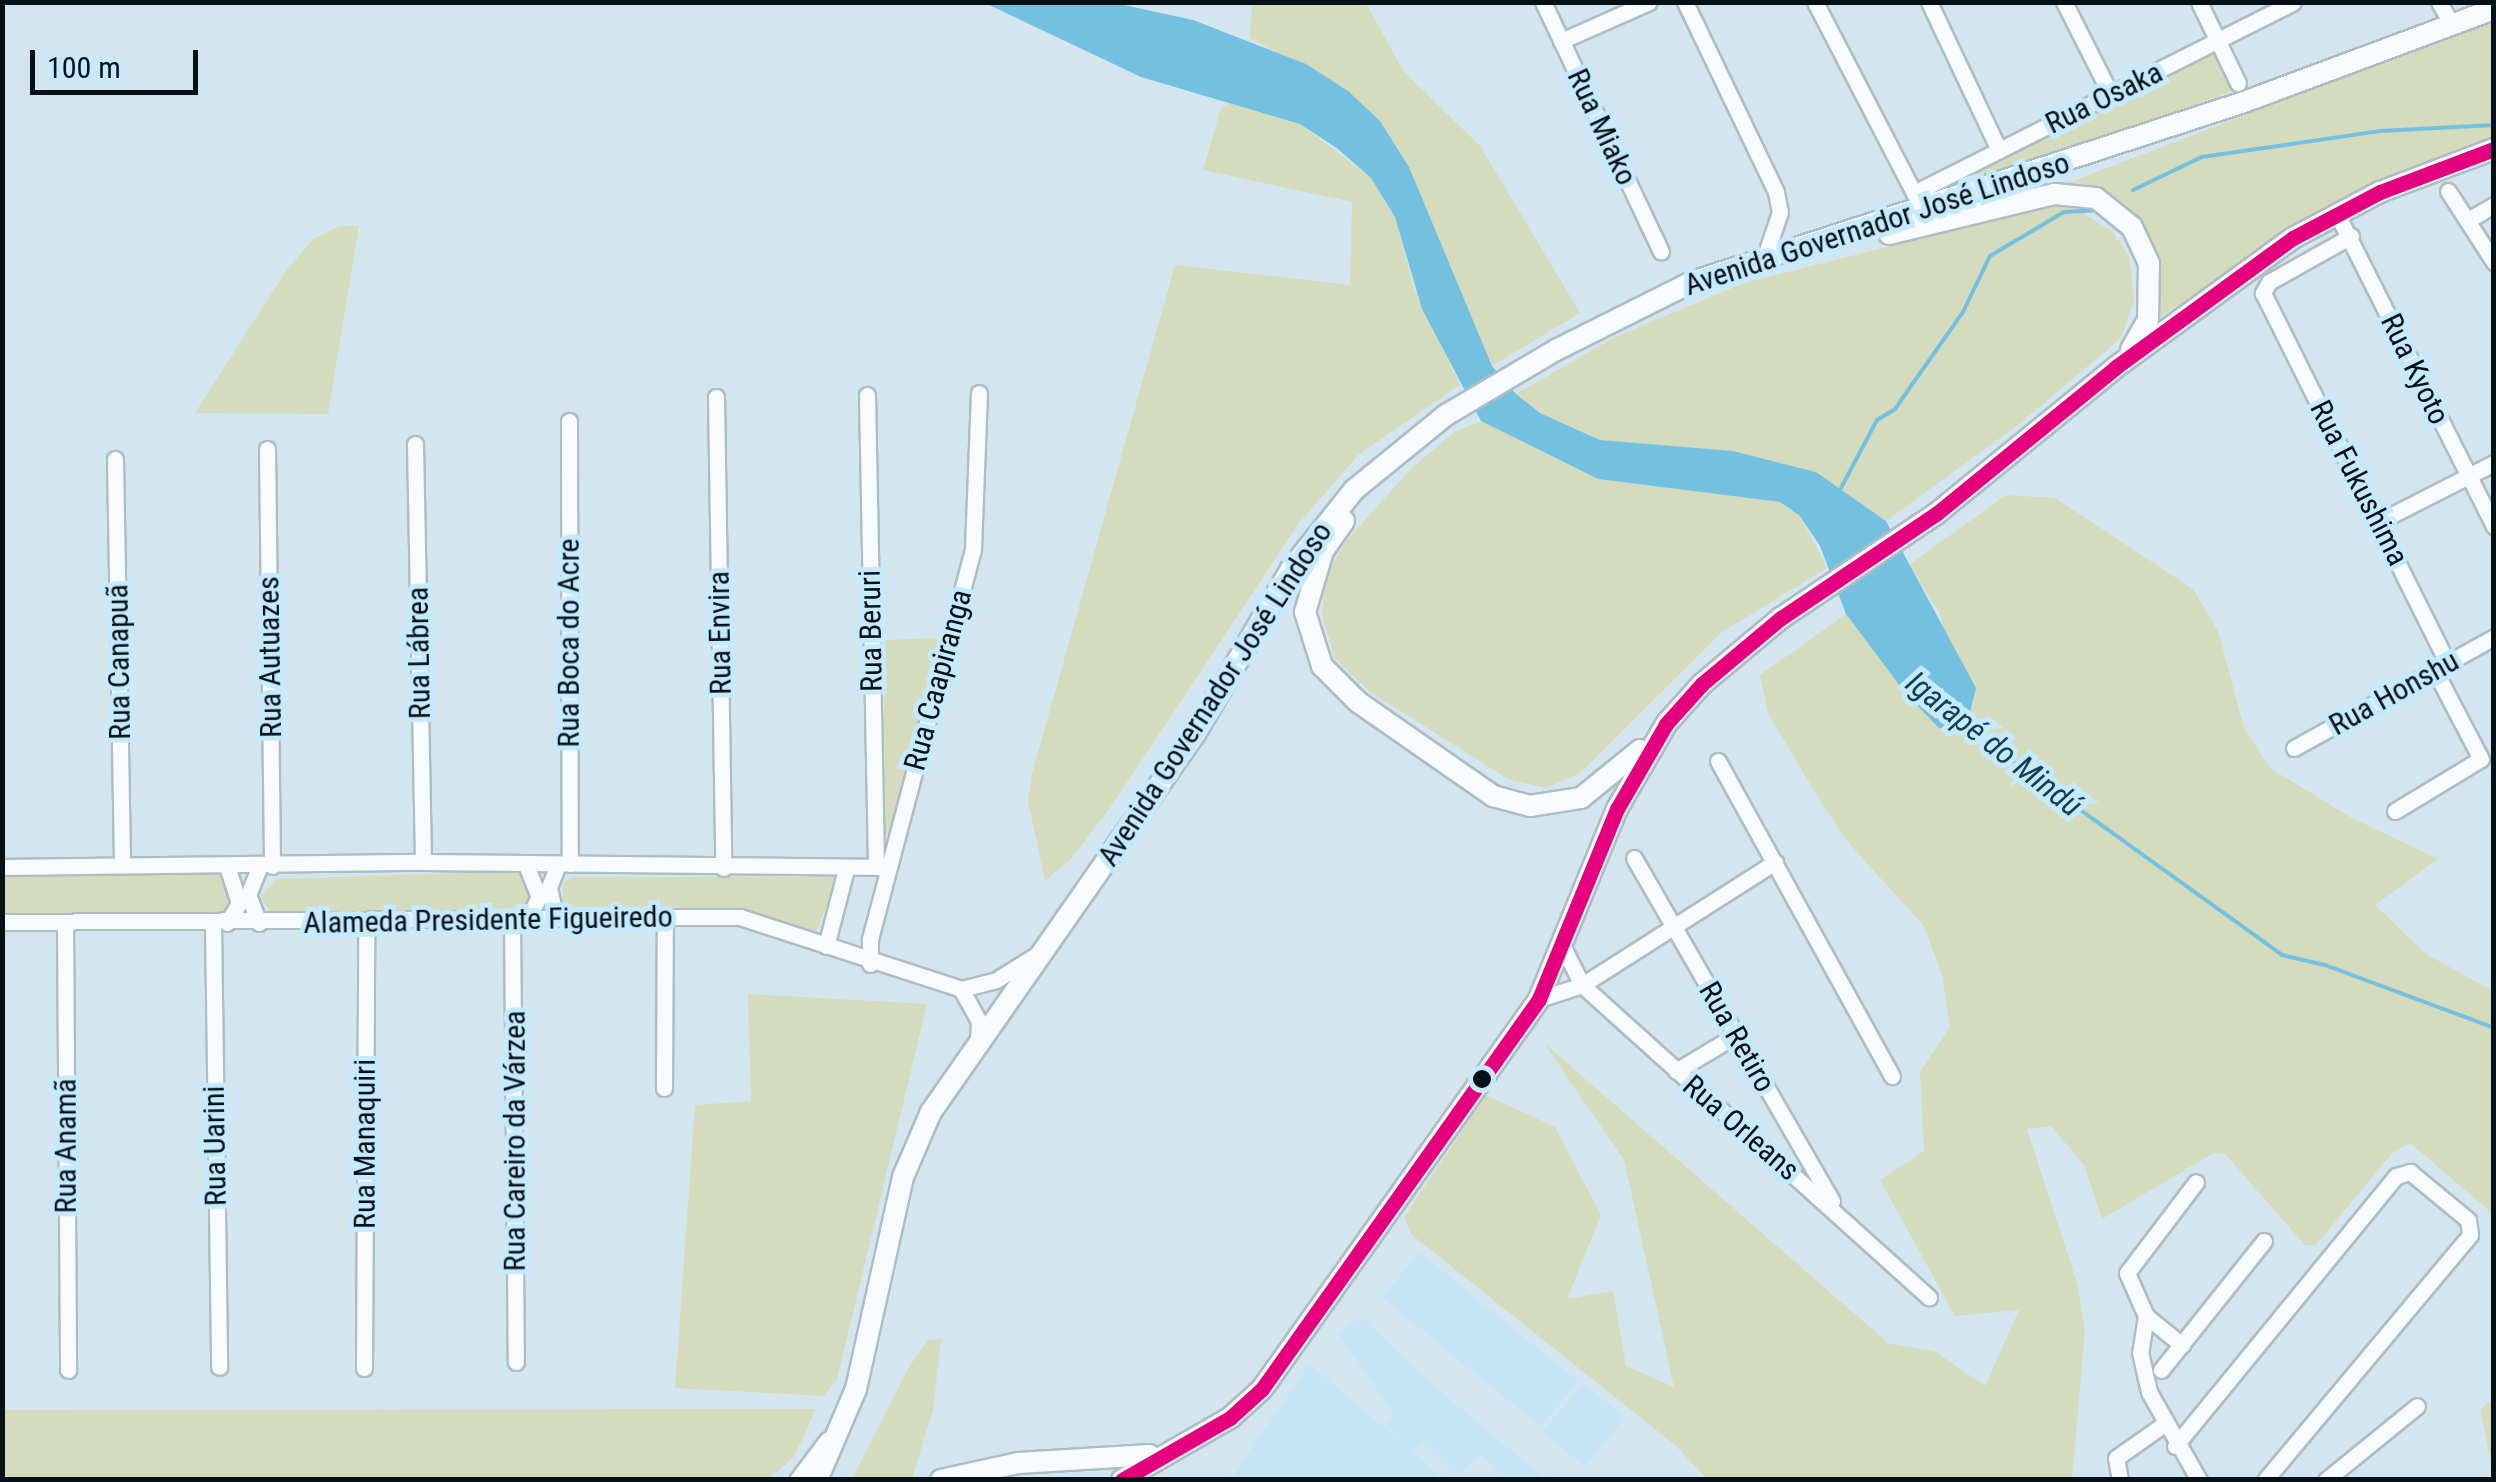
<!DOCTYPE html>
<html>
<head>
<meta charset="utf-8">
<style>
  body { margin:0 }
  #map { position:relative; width:2496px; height:1482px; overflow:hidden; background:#d3e6f0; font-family:"Roboto Condensed",sans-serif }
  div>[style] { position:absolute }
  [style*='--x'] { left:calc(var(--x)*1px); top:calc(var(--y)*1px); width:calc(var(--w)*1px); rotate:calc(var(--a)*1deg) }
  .built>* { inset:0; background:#c5e5f6; transform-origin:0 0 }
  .green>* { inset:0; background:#d5dbbd }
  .water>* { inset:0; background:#74c0e1 }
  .stream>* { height:4px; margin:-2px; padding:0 2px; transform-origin:2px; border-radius:2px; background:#74c0e1 }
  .roads { filter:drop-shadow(2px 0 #aebcc4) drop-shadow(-2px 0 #aebcc4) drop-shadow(0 2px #aebcc4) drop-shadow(0 -2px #aebcc4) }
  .minor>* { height:15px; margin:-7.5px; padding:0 7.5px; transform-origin:7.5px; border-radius:7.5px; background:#f8fbfd }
  .major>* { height:20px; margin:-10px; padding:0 10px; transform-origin:10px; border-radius:10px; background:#f8fbfd }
  .bus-1>* { height:15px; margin:-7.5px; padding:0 7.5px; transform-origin:7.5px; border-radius:7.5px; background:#e5007d }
  .dots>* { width:28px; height:28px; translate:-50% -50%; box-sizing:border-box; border:5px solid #c6eafd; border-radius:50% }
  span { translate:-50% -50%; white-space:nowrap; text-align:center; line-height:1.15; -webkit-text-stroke:10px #c6eafd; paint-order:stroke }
  .street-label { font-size:30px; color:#051117 }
  .water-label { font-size:32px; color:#143f51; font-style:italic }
  .frame { position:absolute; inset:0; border:5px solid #051117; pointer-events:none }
  .scale { position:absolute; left:30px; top:50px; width:168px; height:45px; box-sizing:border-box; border:5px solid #051117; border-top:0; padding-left:12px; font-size:30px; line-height:35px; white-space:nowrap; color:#051117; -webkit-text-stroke:8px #c6eafd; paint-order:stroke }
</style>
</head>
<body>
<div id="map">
  <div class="built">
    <div style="left:1419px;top:1252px;width:205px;height:59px;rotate:39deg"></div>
    <div style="clip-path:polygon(1361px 1317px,1430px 1382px,1545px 1479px,1508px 1479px,1481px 1455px,1456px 1476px,1422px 1442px,1413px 1452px,1439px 1474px,1436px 1479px,1231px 1479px,1309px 1364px,1400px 1440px,1385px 1424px,1394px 1415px,1338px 1333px)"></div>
    <div style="left:1583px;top:1383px;width:55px;height:63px;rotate:40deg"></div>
  </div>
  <div class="green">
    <div style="clip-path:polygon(1252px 3px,1366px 3px,1403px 71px,1480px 146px,1580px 313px,1492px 366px,1397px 147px,1348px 91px,1250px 38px)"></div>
    <div style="clip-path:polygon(2493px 20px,2493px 139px,2304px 220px,2159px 318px,2160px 268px,2146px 233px,2113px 199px,2068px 183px)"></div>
    <div style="clip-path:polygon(2216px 49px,2236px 90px,1927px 200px,1925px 194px)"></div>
    <div style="clip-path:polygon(1233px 101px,1300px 124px,1371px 178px,1395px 217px,1414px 288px,1460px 385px,1358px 455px,1299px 523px,1112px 805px,1072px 858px,1045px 881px,1028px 801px,1032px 774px,1175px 265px,1350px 285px,1352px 202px,1203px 170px,1221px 108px)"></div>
    <div style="clip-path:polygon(2065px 202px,2113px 232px,2129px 256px,2134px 300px,2121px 338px,2018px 425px,1886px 521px,1816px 472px,1733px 451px,1600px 440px,1540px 413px,1516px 394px,1615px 337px,1744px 283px)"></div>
    <div style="clip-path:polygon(340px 226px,359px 226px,328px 414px,195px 413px,286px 271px,313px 239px)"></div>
    <div style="clip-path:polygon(1481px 421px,1598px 479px,1779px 502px,1800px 516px,1827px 568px,1722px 632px,1580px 773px,1546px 788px,1508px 779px,1369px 691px,1335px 658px,1322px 615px,1325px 577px,1346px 541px,1411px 469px,1454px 432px)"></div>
    <div style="clip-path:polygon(2006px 495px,2055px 498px,2193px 589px,2218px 631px,2244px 728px,2270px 768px,2352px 818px,2438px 859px,2375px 905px,2426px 954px,2493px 991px,2493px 1214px,2410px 1143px,2393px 1152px,2316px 1245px,2305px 1245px,2225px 1154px,2214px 1153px,2102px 1219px,2084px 1165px,2051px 1126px,2027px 1129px,2077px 1283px,2085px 1330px,2072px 1479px,1707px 1479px,1675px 1445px,1411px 1234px,1404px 1217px,1486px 1095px,1555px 1127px,1601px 1215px,1567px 1299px,1613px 1291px,1626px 1366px,1674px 1387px,1624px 1160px,1544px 1043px,1888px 1343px,1936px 1352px,1985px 1386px,2019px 1310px,1955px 1316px,1880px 1180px,1924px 1151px,1920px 1072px,1950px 1027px,1942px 975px,1924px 926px,1846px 840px,1810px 784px,1768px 713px,1760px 675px,1846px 614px,1939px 728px,1942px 617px,1909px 565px)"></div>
    <div style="clip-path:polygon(941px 638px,895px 833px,885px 833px,884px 640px)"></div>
    <div style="clip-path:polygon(523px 871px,536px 899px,520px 915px,275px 918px,260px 896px,277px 879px)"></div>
    <div style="clip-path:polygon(2px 875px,222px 875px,233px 889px,229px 915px,3px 918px)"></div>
    <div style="clip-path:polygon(574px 877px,839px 877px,815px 934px,751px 915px,562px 914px,563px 883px)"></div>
    <div style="clip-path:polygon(748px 994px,927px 1004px,837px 1380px,824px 1396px,675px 1388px,695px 1105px,751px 1101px)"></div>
    <div style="clip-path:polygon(941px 1339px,933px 1410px,912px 1479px,852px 1479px,909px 1367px,928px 1340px)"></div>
    <div style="clip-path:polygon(2493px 1398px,2493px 1471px,2480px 1410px)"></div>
    <div style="clip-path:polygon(816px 1409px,794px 1457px,768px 1479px,3px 1479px,3px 1410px)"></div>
  </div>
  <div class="water">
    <div style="clip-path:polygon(985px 3px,1115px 3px,1193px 20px,1306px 64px,1348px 91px,1380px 121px,1409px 167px,1492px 366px,1516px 394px,1540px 413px,1600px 440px,1733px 451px,1816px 472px,1886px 521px,1976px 688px,1964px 736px,1939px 728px,1906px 694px,1846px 614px,1820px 546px,1800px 516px,1780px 502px,1598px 479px,1481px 421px,1422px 309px,1395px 217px,1371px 178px,1338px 149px,1300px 124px,1141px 77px)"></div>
  </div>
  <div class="stream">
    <div style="--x:2133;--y:190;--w:76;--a:-25.6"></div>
    <div style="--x:2202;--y:157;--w:181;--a:-8.3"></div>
    <div style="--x:2381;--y:131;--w:113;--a:-3"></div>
    <div style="--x:1841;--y:488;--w:77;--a:-62.1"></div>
    <div style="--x:1877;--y:420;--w:21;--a:-31"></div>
    <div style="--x:1895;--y:409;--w:118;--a:-55"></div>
    <div style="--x:1963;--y:312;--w:62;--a:-64.3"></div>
    <div style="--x:1990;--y:256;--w:86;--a:-30.7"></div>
    <div style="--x:2064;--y:212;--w:34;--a:-3"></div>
    <div style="--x:1965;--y:727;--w:390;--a:35.7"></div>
    <div style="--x:2282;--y:955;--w:44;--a:13.1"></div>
    <div style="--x:2325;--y:965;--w:180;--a:20.4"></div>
  </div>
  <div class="roads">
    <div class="minor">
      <div style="--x:1543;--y:2;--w:276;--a:64.7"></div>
      <div style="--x:1685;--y:2;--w:211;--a:64.4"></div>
      <div style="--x:1776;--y:192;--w:20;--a:79"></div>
      <div style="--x:1780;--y:212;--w:46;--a:108.8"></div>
      <div style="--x:1815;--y:2;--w:222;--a:62.6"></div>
      <div style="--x:1929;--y:2;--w:164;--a:64.7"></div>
      <div style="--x:2064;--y:2;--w:104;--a:63.2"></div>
      <div style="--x:2199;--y:2;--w:90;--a:64.3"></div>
      <div style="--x:2439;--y:2;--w:23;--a:61"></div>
      <div style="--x:1561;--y:41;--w:96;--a:-23.9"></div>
      <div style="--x:2448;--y:191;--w:85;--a:57.1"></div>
      <div style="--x:1914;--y:193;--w:424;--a:-26.7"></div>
      <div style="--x:2336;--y:212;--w:352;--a:63.3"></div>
      <div style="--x:2468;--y:220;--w:30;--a:-30"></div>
      <div style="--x:2351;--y:236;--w:94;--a:150.7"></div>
      <div style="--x:2269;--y:282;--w:13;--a:119"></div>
      <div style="--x:2263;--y:293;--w:415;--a:63.5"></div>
      <div style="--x:867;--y:395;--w:472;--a:88.9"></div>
      <div style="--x:716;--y:397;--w:471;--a:89.1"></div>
      <div style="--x:569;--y:421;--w:443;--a:89.9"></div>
      <div style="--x:415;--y:444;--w:418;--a:88.9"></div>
      <div style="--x:267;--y:449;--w:417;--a:89.3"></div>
      <div style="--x:115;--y:459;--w:406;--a:89"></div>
      <div style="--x:2380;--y:521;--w:128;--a:-27"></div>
      <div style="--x:2294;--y:748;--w:229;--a:-29"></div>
      <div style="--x:1718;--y:761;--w:360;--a:61.1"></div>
      <div style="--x:2395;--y:811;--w:100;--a:-31.2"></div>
      <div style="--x:2481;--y:759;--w:99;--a:-117.6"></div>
      <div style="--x:1634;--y:858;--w:396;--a:60"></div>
      <div style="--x:526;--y:865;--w:35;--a:68"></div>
      <div style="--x:539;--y:897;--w:24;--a:118"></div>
      <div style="--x:2;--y:867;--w:421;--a:-0.7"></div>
      <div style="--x:423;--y:862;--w:466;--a:0.6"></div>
      <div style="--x:556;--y:918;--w:32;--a:-103"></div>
      <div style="--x:549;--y:887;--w:24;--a:-68"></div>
      <div style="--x:512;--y:920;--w:442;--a:89.5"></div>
      <div style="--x:2;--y:922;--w:738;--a:-0.39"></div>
      <div style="--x:740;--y:917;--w:232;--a:18"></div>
      <div style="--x:961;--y:989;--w:36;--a:-14"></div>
      <div style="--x:996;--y:980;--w:49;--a:-31.8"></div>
      <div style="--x:65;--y:923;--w:447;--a:89.6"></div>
      <div style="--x:227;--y:923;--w:23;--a:-59"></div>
      <div style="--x:239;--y:903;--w:39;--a:-108"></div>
      <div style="--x:259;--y:923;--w:30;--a:-111"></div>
      <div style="--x:248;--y:895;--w:31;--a:-68"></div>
      <div style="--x:213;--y:924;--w:443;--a:89.2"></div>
      <div style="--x:826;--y:946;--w:80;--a:-75.4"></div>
      <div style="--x:1564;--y:949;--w:40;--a:63.4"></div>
      <div style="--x:1582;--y:985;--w:467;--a:42"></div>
      <div style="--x:870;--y:964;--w:25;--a:-90"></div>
      <div style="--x:870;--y:939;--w:403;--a:-75.2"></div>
      <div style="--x:973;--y:549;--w:156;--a:-87.8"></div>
      <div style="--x:961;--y:989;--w:38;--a:61"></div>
      <div style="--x:979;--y:1022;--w:21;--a:93"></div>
      <div style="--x:1539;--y:999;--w:45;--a:-18"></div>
      <div style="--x:1582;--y:985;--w:229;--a:-32.5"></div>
      <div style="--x:1676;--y:1071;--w:70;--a:-31"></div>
      <div style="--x:664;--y:1088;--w:169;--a:-89.7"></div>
      <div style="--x:2146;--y:1316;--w:36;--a:99"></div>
      <div style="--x:2140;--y:1352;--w:41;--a:77.3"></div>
      <div style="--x:2149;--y:1392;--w:101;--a:60.4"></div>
      <div style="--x:2182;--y:1345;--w:46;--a:-141.1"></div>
      <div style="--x:2146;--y:1316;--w:47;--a:-113.8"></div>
      <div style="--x:2127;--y:1273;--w:114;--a:-52.8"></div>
      <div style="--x:364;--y:1368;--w:447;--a:-89.7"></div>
      <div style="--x:2161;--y:1370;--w:165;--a:-51.4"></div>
      <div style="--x:2175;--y:1446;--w:349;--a:-50.7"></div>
      <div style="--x:2396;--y:1176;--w:15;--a:-16"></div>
      <div style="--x:2410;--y:1172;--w:75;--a:39.6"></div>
      <div style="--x:2468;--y:1220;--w:15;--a:82"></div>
      <div style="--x:2470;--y:1235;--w:319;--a:129.9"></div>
      <div style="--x:797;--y:1480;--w:50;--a:-53.1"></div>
      <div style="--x:2120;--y:1480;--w:22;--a:-100"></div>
      <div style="--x:2116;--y:1458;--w:57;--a:-35.1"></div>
      <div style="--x:2326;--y:1480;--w:117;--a:-39.1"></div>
    </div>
    <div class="major">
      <div style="--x:1889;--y:234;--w:170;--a:-13.6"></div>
      <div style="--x:2054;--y:194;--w:42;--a:5.4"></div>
      <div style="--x:2096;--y:198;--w:46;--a:38.9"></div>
      <div style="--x:2132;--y:227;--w:40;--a:65"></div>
      <div style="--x:2149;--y:263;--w:57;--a:91"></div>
      <div style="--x:2148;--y:320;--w:34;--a:120"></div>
      <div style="--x:1344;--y:521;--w:37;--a:125"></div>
      <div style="--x:1323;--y:551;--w:64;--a:106.4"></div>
      <div style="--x:1305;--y:612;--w:57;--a:72.5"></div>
      <div style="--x:1322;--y:666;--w:51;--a:45"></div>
      <div style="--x:1358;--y:702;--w:165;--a:34.8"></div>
      <div style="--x:1493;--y:796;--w:38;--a:15"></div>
      <div style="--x:1530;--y:806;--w:52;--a:-8.9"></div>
      <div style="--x:1581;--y:798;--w:76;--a:-39.1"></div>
      <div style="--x:817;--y:1480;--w:99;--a:-66.8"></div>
      <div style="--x:856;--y:1389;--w:217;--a:-77.5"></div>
      <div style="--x:903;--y:1177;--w:71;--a:-66.7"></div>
      <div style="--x:931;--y:1112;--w:461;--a:-55.1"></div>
      <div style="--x:1195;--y:734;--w:191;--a:-59.8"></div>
      <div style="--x:1291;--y:569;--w:101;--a:-51.4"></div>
      <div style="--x:1354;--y:490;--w:119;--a:-39.2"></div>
      <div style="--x:1446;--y:415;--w:128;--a:-30.6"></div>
      <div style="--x:1556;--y:350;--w:152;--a:-26.6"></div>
      <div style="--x:1692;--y:282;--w:581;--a:-18.06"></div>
      <div style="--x:2244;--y:102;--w:267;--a:-20.4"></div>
      <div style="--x:941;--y:1480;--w:79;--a:-12.4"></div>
      <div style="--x:1018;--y:1463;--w:132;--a:-3.5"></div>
      <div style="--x:1122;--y:1480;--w:125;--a:-29.9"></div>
      <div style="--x:1230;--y:1418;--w:43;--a:-42.2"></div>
      <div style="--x:1262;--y:1389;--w:478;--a:-54.6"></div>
      <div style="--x:1539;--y:999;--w:205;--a:-67.7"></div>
      <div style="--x:1617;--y:809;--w:98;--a:-60"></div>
      <div style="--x:1666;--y:724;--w:54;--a:-48"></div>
      <div style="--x:1702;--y:684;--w:103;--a:-39.9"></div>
      <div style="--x:1781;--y:618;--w:187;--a:-33.9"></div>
      <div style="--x:1936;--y:514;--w:232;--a:-39.2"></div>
      <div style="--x:2116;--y:367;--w:219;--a:-36.1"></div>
      <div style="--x:2293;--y:238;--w:98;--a:-27.9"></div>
      <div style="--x:2380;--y:192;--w:122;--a:-20.7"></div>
    </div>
  </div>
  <div class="bus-1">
    <div style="--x:1122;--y:1480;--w:125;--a:-29.9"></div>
    <div style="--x:1230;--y:1418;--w:43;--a:-42.2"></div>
    <div style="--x:1262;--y:1389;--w:478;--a:-54.6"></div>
    <div style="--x:1539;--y:999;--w:205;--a:-67.7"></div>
    <div style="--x:1617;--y:809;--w:98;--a:-60"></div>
    <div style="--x:1666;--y:724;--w:54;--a:-48"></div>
    <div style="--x:1702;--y:684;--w:103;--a:-39.9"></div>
    <div style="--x:1781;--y:618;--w:187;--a:-33.9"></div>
    <div style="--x:1936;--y:514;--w:232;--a:-39.2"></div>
    <div style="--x:2116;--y:367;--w:219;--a:-36.1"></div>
    <div style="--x:2293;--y:238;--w:98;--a:-27.9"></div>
    <div style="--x:2380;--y:192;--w:122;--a:-20.7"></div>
  </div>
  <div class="dots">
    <div style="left:1482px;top:1079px;background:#051117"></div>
  </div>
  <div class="street-label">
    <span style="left:2104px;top:98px;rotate:-26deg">Rua Osaka</span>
    <span style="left:1602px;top:127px;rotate:65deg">Rua Miako</span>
    <span style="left:1877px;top:224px;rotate:-18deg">Avenida Governador José Lindoso</span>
    <span style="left:2415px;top:369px;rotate:64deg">Rua Kyoto</span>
    <span style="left:2359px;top:483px;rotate:63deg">Rua Fukushima</span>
    <span style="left:871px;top:631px;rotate:-91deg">Rua Beruri</span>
    <span style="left:720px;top:633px;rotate:-91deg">Rua Envira</span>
    <span style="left:569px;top:643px;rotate:-90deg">Rua Boca do Acre</span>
    <span style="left:419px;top:653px;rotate:-91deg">Rua Lábrea</span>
    <span style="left:270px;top:657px;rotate:-91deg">Rua Autuazes</span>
    <span style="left:119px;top:662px;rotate:-91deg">Rua Canapuã</span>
    <span style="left:938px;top:680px;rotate:-75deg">Rua Caapiranga</span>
    <span style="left:2394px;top:693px;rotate:-29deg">Rua Honshu</span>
    <span style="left:1215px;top:694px;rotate:-57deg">Avenida Governador José Lindoso</span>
    <span style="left:488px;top:920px;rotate:-1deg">Alameda Presidente Figueiredo</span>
    <span style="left:1737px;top:1037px;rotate:60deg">Rua Retiro</span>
    <span style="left:1741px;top:1128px;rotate:41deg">Rua Orleans</span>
    <span style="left:515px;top:1141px;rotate:-90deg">Rua Careiro da Várzea</span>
    <span style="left:365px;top:1144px;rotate:-90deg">Rua Manaquiri</span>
    <span style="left:66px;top:1146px;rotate:-90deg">Rua Anamã</span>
    <span style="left:215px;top:1146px;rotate:-91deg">Rua Uarini</span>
  </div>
  <div class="water-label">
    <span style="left:1994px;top:744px;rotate:38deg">Igarapé do Mindú</span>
  </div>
  <div class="frame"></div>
  <div class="scale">100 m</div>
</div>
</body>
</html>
